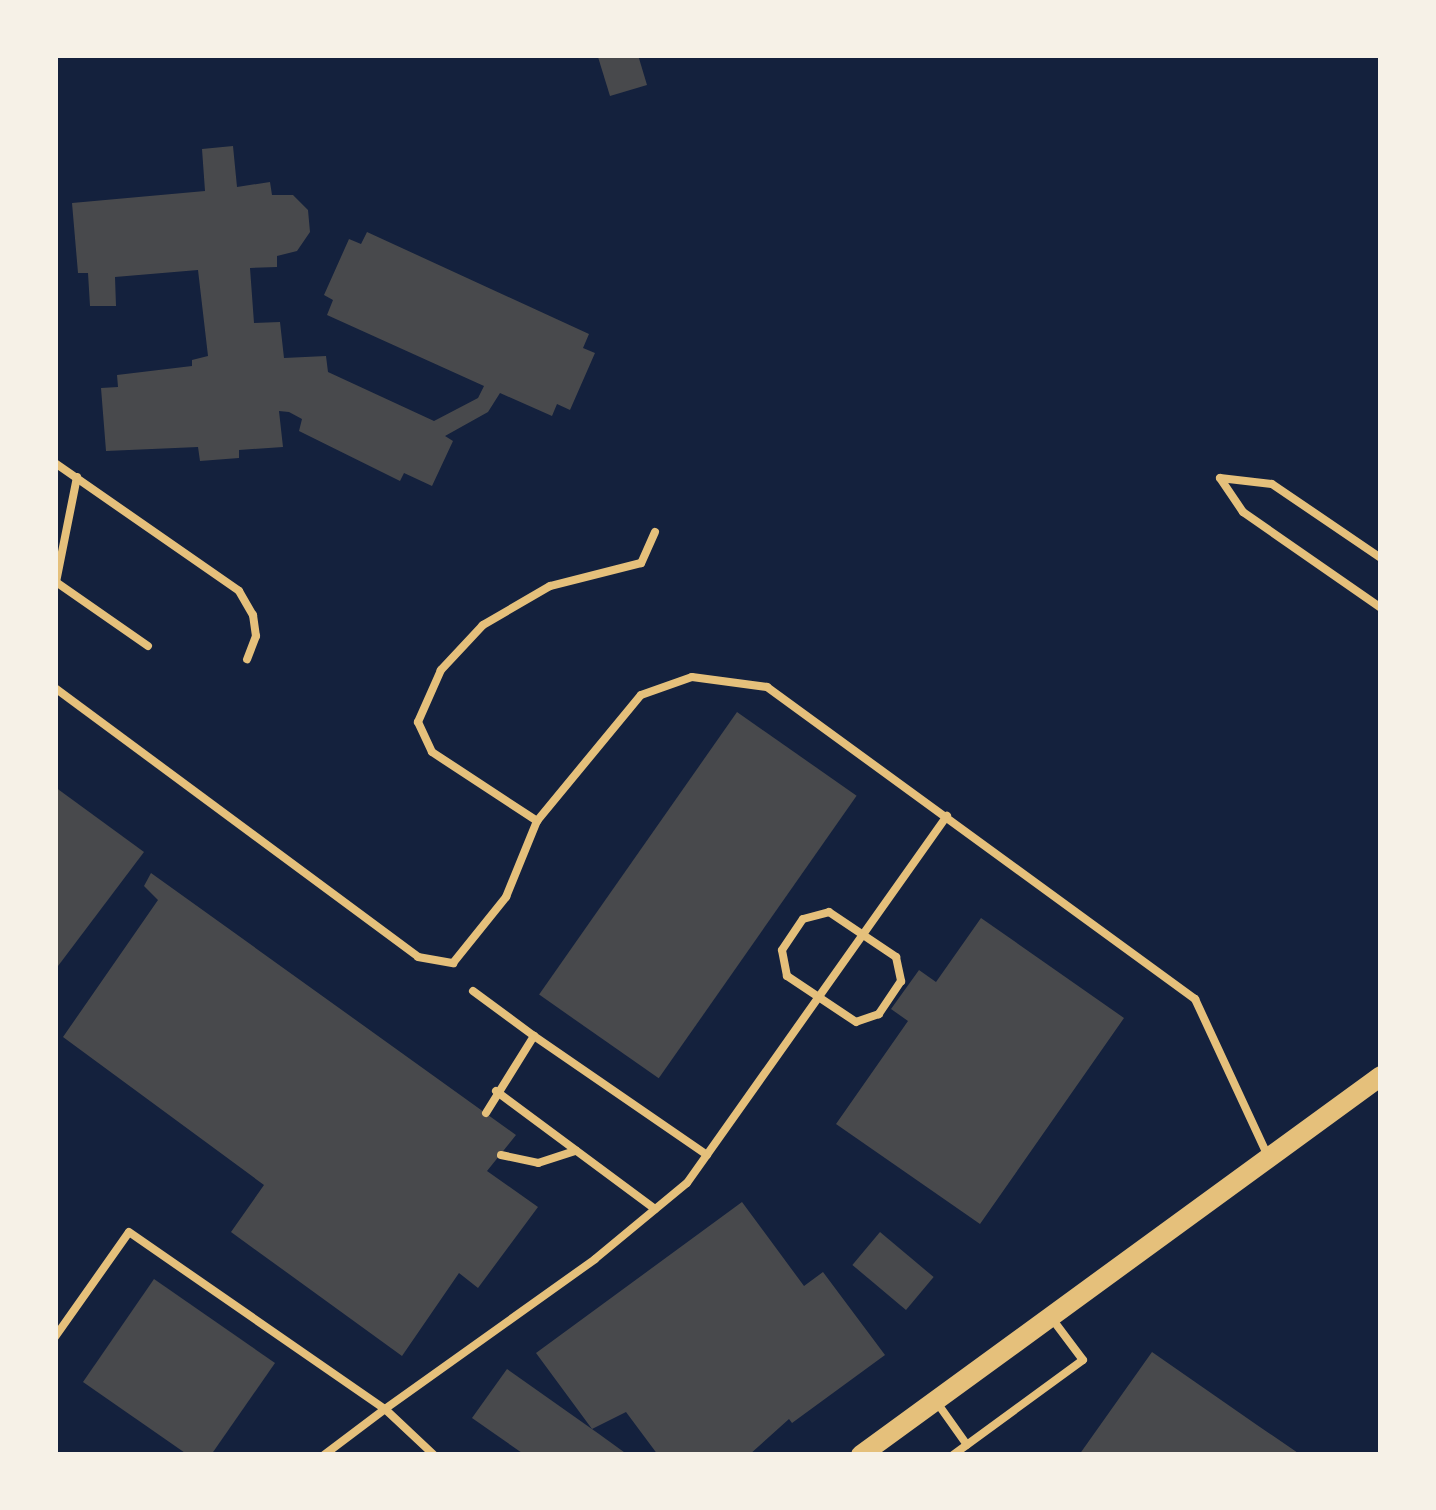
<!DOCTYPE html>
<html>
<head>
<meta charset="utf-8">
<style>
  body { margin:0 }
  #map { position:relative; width:1436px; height:1510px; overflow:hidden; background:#14213d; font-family:"Open Sans",sans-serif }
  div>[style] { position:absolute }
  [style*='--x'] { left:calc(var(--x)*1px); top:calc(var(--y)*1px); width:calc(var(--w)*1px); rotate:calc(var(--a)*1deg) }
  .building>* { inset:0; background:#48494c; transform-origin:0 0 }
  .service>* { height:8px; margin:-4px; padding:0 4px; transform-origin:4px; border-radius:4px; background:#e5c07b }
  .secondary>* { height:20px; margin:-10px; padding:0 10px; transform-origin:10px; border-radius:10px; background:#e5c07b }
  span { translate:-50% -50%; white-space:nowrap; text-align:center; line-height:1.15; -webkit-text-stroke:8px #f6f1e7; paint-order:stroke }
  .frame { position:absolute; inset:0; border:58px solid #f6f1e7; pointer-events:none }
</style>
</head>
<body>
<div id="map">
  <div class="building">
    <div style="clip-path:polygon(638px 55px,647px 85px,610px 96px,598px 57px)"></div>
    <div style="clip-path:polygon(233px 146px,237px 187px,270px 182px,272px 195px,293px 195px,308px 210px,310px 232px,297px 251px,277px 256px,277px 267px,250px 268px,254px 323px,280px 322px,284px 358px,326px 356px,328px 372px,434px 421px,478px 398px,484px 386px,327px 315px,333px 300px,324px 295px,349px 239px,361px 244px,367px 232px,589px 334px,583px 348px,595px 353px,570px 410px,557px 404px,552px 416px,500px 393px,488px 412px,445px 436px,453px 441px,432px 486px,404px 473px,400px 481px,299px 431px,302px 419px,289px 412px,279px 411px,283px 447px,239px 450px,239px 458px,200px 461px,198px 447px,106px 451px,101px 388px,118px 387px,117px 375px,192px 366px,192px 360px,208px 356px,198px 270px,115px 277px,116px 306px,90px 306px,88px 273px,78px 273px,72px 203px,205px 191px,202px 149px)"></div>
    <div style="left:737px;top:712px;width:146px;height:345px;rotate:35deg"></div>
    <div style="clip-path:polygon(55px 787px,144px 852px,55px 970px)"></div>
    <div style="clip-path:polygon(151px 873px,516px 1135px,487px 1171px,538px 1207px,478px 1288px,459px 1273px,402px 1356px,231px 1232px,264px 1185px,63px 1037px,158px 900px,144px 886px)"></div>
    <div style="clip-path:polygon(981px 918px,1124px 1018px,980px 1224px,836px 1124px,908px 1021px,891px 1009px,919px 970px,936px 982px)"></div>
    <div style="clip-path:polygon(742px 1202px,804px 1286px,823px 1272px,885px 1355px,792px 1423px,789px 1419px,749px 1455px,658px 1455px,626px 1412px,592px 1429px,536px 1353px)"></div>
    <div style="left:880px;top:1232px;width:70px;height:43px;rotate:40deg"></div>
    <div style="clip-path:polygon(154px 1279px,275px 1363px,211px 1455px,188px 1455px,83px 1382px)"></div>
    <div style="clip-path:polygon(1152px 1352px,1257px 1425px,1301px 1455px,1079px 1455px)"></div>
    <div style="clip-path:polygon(507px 1369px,599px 1434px,628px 1455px,525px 1455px,472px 1418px)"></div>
  </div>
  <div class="service">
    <div style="--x:55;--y:463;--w:224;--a:34.8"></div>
    <div style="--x:239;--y:591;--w:28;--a:60"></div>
    <div style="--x:253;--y:615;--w:21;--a:82"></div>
    <div style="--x:256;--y:636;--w:25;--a:111"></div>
    <div style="--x:77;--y:477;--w:107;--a:101.3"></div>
    <div style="--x:56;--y:582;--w:112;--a:34.8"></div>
    <div style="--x:1220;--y:478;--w:41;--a:55.9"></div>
    <div style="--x:1243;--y:512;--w:168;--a:34.8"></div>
    <div style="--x:1220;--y:478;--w:52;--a:6.6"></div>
    <div style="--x:1272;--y:484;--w:132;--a:34.2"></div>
    <div style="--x:655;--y:532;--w:34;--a:114"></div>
    <div style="--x:641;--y:563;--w:94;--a:165.8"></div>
    <div style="--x:550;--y:586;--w:78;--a:149.8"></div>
    <div style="--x:483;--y:625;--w:62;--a:133"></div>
    <div style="--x:441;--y:670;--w:57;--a:113.9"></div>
    <div style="--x:418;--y:722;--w:33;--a:65"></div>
    <div style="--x:432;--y:752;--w:126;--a:33.3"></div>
    <div style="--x:537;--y:821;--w:163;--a:-50.5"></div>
    <div style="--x:641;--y:695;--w:54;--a:-19.4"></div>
    <div style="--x:692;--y:677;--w:76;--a:7.6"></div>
    <div style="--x:767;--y:687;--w:530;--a:36.09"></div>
    <div style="--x:1195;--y:999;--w:171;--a:65.1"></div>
    <div style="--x:55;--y:688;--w:452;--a:36.5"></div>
    <div style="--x:418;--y:957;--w:36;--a:10"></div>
    <div style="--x:453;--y:963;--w:85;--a:-51.2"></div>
    <div style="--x:506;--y:897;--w:82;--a:-67.8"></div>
    <div style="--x:829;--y:912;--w:81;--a:33.9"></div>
    <div style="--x:896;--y:957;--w:25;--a:78"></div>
    <div style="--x:901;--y:981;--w:40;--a:124"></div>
    <div style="--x:879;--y:1014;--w:24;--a:161"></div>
    <div style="--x:856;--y:1022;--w:83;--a:-146.3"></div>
    <div style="--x:787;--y:976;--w:26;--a:-101"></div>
    <div style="--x:782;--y:950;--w:37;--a:-56"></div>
    <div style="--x:803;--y:919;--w:27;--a:-15"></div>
    <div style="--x:473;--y:991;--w:76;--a:36.4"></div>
    <div style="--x:496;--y:1091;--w:198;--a:36.6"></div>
    <div style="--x:486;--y:1113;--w:91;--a:-58.1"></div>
    <div style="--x:534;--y:1036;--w:210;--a:34.5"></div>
    <div style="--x:501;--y:1155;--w:38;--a:12"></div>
    <div style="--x:538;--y:1163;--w:40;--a:-18"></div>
    <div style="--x:55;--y:1337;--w:128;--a:-54.8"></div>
    <div style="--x:129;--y:1232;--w:311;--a:34.7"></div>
    <div style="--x:385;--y:1409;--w:258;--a:-35.5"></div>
    <div style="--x:595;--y:1259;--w:119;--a:-39.6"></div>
    <div style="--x:687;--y:1183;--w:450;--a:-54.7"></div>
    <div style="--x:938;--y:1404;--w:50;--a:54.7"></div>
    <div style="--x:324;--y:1455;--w:76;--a:-37"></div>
    <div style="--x:385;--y:1409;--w:67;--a:43.2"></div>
    <div style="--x:953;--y:1455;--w:161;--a:-36.2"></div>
    <div style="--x:1083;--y:1360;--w:50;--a:-126.9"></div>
  </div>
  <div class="secondary">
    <div style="--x:861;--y:1455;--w:643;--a:-36.09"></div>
  </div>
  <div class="frame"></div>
</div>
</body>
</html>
